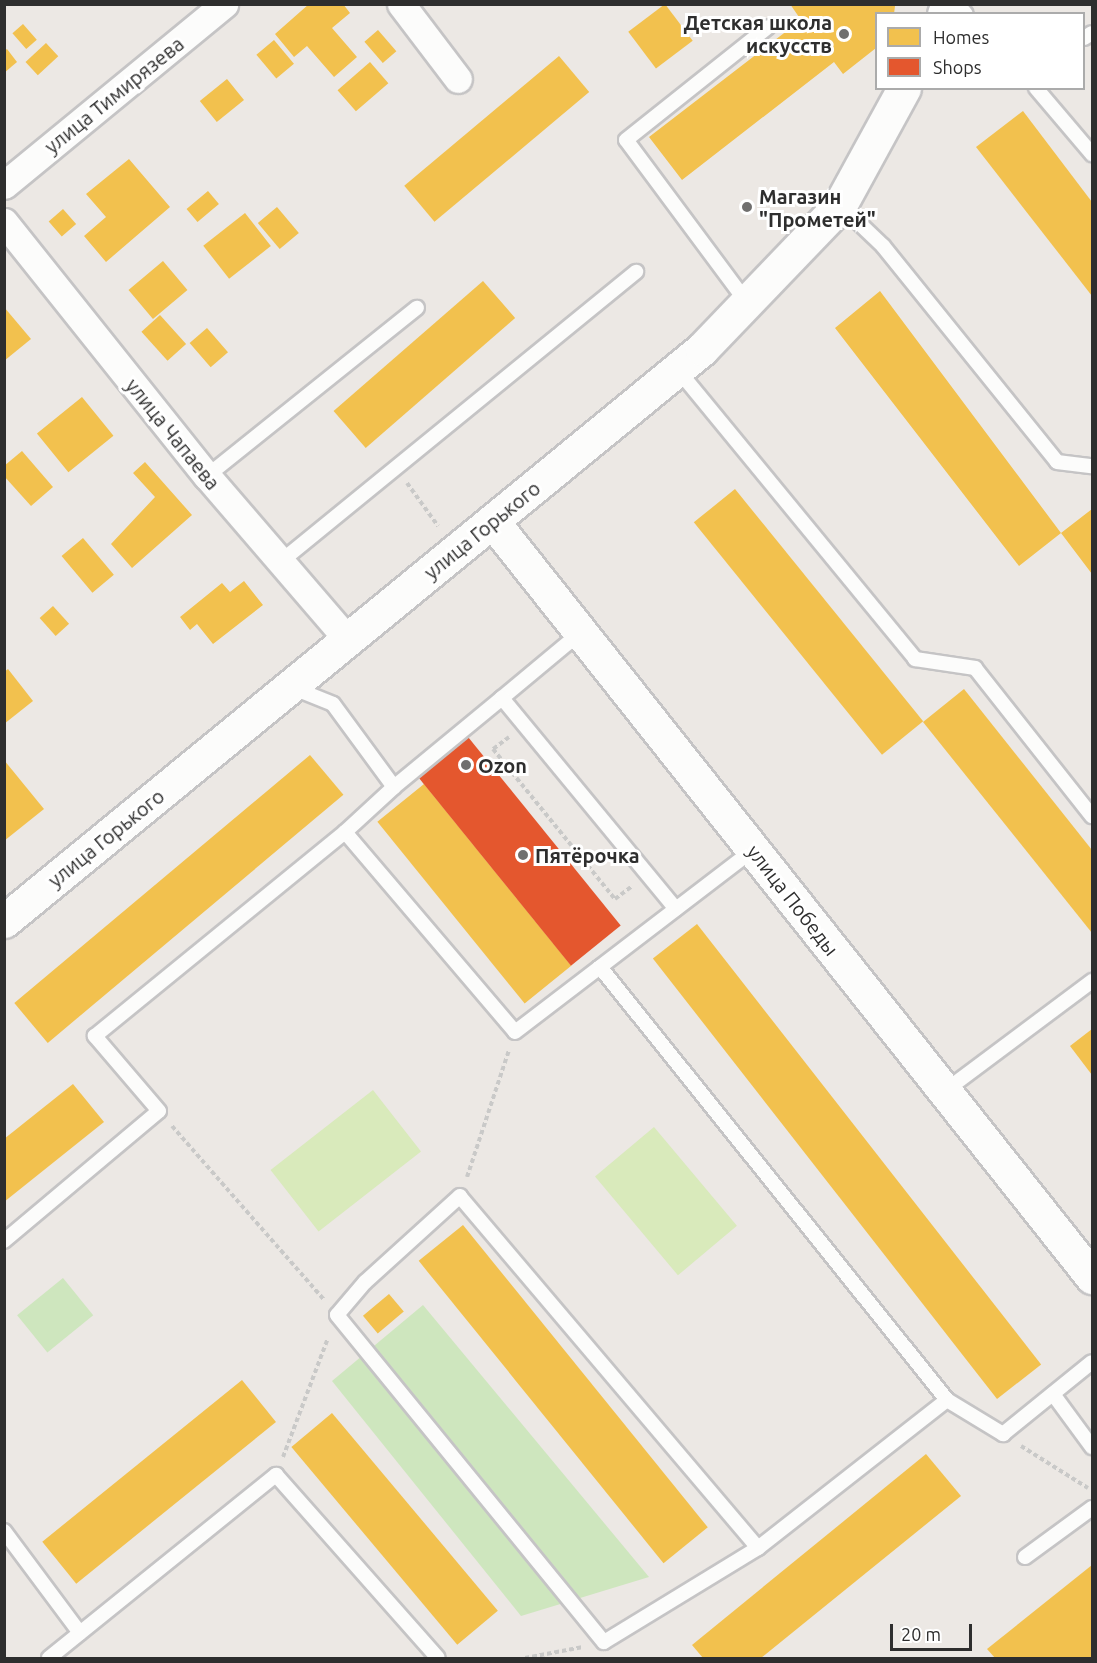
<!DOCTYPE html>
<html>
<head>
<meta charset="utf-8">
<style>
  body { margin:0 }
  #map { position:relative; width:1097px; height:1663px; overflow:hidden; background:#ece8e4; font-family:Ubuntu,sans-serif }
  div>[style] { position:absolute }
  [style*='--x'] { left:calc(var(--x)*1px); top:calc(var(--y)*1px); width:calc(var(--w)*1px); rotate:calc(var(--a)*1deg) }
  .green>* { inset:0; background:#cee6be; transform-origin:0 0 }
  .pitch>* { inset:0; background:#d9eabb; transform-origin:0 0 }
  .homes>* { inset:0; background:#f2c14e; transform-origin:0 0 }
  .shops>* { inset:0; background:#e4572e; transform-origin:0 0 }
  .path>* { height:4px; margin-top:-2px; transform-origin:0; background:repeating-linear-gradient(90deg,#c9c9c8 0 4.5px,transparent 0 7.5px) }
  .roads { filter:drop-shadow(2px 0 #c5c4c5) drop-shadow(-2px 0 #c5c4c5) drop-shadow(0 2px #c5c4c5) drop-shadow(0 -2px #c5c4c5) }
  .service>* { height:14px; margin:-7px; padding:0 7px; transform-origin:7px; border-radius:7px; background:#fcfcfb }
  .minor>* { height:27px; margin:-13.5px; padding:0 13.5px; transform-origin:13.5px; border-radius:13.5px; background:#fcfcfb }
  .tertiary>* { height:33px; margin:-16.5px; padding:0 16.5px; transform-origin:16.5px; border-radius:16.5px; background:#fcfcfb }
  .dots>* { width:16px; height:16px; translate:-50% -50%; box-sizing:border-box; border:3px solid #fff; border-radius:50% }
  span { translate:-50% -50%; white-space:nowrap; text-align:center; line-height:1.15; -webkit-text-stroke:6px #fff; paint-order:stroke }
  .poi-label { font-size:20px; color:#2e2e2e; font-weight:700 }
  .right { translate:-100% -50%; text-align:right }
  .left { translate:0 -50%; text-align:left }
  .street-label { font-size:20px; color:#2e2e2e }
  .frame { position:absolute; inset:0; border:6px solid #2e2e2e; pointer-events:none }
  .legend { position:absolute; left:875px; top:12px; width:210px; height:78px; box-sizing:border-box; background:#fff; border:2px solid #ababab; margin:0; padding:8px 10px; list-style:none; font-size:18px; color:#2e2e2e }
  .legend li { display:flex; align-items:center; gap:12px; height:30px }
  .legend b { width:30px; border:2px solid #ababab }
  .scale { position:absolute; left:890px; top:1624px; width:82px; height:27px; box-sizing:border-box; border:3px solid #2e2e2e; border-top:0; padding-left:8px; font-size:18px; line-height:21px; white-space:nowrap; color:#2e2e2e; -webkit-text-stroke:4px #fff; paint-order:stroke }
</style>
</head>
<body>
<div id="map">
  <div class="green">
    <div style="left:63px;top:1278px;width:48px;height:59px;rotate:51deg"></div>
    <div style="clip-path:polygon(423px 1305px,649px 1577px,521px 1616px,332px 1381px)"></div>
  </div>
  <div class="pitch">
    <div style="left:373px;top:1090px;width:78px;height:130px;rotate:52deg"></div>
    <div style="left:654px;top:1127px;width:129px;height:77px;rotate:50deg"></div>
  </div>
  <div class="homes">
    <div style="clip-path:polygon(309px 4px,343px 4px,350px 13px,332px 28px,357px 57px,334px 77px,307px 46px,294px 57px,275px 34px)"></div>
    <div style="left:665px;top:4px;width:46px;height:46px;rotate:53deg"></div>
    <div style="clip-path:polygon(790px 4px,895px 6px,894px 14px,876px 14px,876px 48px,843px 74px,834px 62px,682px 180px,649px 137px,801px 20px)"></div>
    <div style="left:23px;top:24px;width:21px;height:14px;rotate:49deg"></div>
    <div style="left:378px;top:30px;width:28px;height:18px;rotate:49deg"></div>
    <div style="left:274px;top:40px;width:31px;height:23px;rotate:50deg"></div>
    <div style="left:46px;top:43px;width:18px;height:28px;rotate:47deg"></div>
    <div style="clip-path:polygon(7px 49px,17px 62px,4px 73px,4px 51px)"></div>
    <div style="left:559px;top:56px;width:47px;height:202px;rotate:50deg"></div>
    <div style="left:370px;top:62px;width:28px;height:43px;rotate:49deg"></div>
    <div style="left:227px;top:79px;width:27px;height:35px;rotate:51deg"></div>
    <div style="clip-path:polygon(1023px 111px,1092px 202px,1092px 296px,976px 147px)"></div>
    <div style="clip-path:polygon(129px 159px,170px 207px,106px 262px,84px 236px,106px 217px,86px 194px)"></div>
    <div style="left:208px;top:191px;width:17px;height:28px;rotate:50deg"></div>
    <div style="left:277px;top:207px;width:34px;height:25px;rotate:50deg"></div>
    <div style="left:63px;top:209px;width:20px;height:19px;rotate:49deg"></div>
    <div style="left:245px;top:213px;width:42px;height:53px;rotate:52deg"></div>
    <div style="left:163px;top:261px;width:38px;height:45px;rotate:50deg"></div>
    <div style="left:483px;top:281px;width:49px;height:198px;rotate:49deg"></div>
    <div style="clip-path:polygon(880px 291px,1061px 533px,1092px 509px,1092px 574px,1061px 533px,1019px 566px,835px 328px)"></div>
    <div style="clip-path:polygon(4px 307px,31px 339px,4px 361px)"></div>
    <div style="left:160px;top:315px;width:39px;height:25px;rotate:48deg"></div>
    <div style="left:207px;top:328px;width:32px;height:23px;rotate:49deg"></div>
    <div style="left:82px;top:397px;width:50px;height:58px;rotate:51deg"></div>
    <div style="clip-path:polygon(22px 451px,53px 487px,31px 506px,4px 476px,4px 466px)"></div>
    <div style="clip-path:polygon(145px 462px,192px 515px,132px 568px,111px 544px,155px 497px,133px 473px)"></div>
    <div style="left:735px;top:489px;width:299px;height:53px;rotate:51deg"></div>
    <div style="left:83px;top:538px;width:48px;height:28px;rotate:50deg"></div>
    <div style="clip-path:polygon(244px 581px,263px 605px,213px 644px,197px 624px,190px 630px,180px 617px,222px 583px,230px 592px)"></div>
    <div style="left:53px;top:606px;width:24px;height:18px;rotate:48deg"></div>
    <div style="clip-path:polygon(8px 669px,33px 701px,4px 724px,4px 672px)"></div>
    <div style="clip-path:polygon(964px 689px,1092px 850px,1092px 933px,923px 722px)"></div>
    <div style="left:310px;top:755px;width:52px;height:386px;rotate:50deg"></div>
    <div style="clip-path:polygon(4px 760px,44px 809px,4px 841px)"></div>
    <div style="left:424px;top:784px;width:234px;height:60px;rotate:51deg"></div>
    <div style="left:697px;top:924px;width:559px;height:56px;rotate:52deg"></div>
    <div style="clip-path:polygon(1092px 1029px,1092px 1075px,1070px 1046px)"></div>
    <div style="clip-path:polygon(73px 1084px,104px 1122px,4px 1202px,4px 1139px)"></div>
    <div style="left:463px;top:1225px;width:389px;height:57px;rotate:51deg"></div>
    <div style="left:389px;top:1294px;width:23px;height:34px;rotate:50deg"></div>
    <div style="left:242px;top:1380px;width:54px;height:257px;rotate:51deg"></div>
    <div style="left:332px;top:1413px;width:258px;height:53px;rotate:50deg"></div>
    <div style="clip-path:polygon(926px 1454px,961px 1496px,761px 1658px,703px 1658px,692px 1645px)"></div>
    <div style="clip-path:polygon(1092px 1565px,1092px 1658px,995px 1658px,987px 1649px)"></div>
  </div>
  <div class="shops">
    <div style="left:464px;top:732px;width:249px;height:64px;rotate:51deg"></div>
  </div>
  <div class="path">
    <div style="--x:407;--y:483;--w:53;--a:54.2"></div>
    <div style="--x:509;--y:737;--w:20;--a:143"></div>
    <div style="--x:493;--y:749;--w:193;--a:50.9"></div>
    <div style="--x:615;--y:899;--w:21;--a:-37"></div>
    <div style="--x:172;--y:1126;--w:232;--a:48.8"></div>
    <div style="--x:467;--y:1177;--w:134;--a:-71.7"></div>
    <div style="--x:1021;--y:1446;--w:79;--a:32.1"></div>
    <div style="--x:283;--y:1457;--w:127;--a:-69.3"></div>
    <div style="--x:525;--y:1658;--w:59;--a:-10.7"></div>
  </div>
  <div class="roads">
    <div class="service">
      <div style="--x:957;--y:4;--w:13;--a:48"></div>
      <div style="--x:1084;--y:38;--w:9;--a:-32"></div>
      <div style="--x:1036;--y:88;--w:87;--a:49.7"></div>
      <div style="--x:840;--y:205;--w:59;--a:43.6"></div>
      <div style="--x:883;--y:246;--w:277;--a:51.1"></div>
      <div style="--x:1057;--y:462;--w:35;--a:7"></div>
      <div style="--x:748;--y:304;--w:204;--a:-126.6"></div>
      <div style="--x:626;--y:140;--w:181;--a:-38.5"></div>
      <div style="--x:678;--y:370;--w:374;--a:50.6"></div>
      <div style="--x:915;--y:659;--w:61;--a:8.5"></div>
      <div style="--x:975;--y:668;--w:189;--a:51.7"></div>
      <div style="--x:207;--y:476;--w:269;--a:-38.7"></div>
      <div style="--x:279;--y:563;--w:461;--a:-39.2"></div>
      <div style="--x:291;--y:687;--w:45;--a:22"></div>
      <div style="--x:333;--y:704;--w:103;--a:53.7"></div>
      <div style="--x:394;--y:787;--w:67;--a:137.4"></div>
      <div style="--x:345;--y:832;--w:262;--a:49.6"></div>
      <div style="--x:515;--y:1032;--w:300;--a:-37.4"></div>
      <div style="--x:502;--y:698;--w:102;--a:-39.8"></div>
      <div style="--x:394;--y:787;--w:140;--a:-39.5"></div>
      <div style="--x:502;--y:698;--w:273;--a:50.5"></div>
      <div style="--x:600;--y:967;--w:555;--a:51.29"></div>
      <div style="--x:945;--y:1091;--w:184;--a:-36.8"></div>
      <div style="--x:4;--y:1241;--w:202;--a:-40"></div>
      <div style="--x:159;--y:1111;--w:99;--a:-130.5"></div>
      <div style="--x:95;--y:1036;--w:323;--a:-39.2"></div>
      <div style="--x:1053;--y:1394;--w:66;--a:53.7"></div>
      <div style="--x:4;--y:1531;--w:127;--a:53.3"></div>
      <div style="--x:758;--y:1548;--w:461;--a:-130.3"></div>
      <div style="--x:460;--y:1196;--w:128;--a:137.8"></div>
      <div style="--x:365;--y:1282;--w:43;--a:130.3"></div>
      <div style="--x:337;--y:1315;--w:422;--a:50.8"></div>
      <div style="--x:604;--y:1642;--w:180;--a:-31.4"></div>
      <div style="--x:758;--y:1548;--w:240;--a:-38.1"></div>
      <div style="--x:947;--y:1400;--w:66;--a:31.3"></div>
      <div style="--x:1003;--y:1434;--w:114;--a:-39"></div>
      <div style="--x:1025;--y:1557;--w:83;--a:-36.2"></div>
      <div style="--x:49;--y:1658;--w:292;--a:-38.9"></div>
      <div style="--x:276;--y:1475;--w:244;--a:48.5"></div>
    </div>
    <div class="minor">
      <div style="--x:401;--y:4;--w:94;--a:52.8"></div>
      <div style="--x:4;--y:185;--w:285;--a:-39.4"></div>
      <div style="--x:4;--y:222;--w:325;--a:51.4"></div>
      <div style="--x:207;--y:476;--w:216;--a:49.3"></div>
    </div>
    <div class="tertiary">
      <div style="--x:944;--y:14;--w:11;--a:-68"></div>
      <div style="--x:493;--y:522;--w:964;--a:51.57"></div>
      <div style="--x:4;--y:921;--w:902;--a:-39.33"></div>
      <div style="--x:702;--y:349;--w:199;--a:-46.2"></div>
      <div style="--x:840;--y:205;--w:133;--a:-61.3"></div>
    </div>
  </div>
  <div class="dots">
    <div style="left:844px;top:34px;background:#706f6e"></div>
    <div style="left:747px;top:207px;background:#706f6e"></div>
    <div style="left:466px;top:765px;background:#706f6e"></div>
    <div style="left:523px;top:855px;background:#706f6e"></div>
  </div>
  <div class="poi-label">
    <span class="right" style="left:832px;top:34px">Детская школа<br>искусств</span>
    <span class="left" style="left:759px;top:208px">Магазин<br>"Прометей"</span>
    <span class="left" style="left:478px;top:765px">Ozon</span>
    <span class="left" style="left:535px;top:855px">Пятёрочка</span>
  </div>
  <div class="street-label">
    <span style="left:114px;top:95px;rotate:-39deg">улица Тимирязева</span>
    <span style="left:173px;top:434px;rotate:51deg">улица Чапаева</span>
    <span style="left:482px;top:530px;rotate:-39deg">улица Горького</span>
    <span style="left:106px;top:838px;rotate:-39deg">улица Горького</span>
    <span style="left:793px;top:900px;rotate:52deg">улица Победы</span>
  </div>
  <div class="frame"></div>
  <ul class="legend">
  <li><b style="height:16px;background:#f2c14e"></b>Homes</li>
  <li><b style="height:16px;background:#e4572e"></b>Shops</li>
  </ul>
  <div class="scale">20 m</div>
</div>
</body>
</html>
